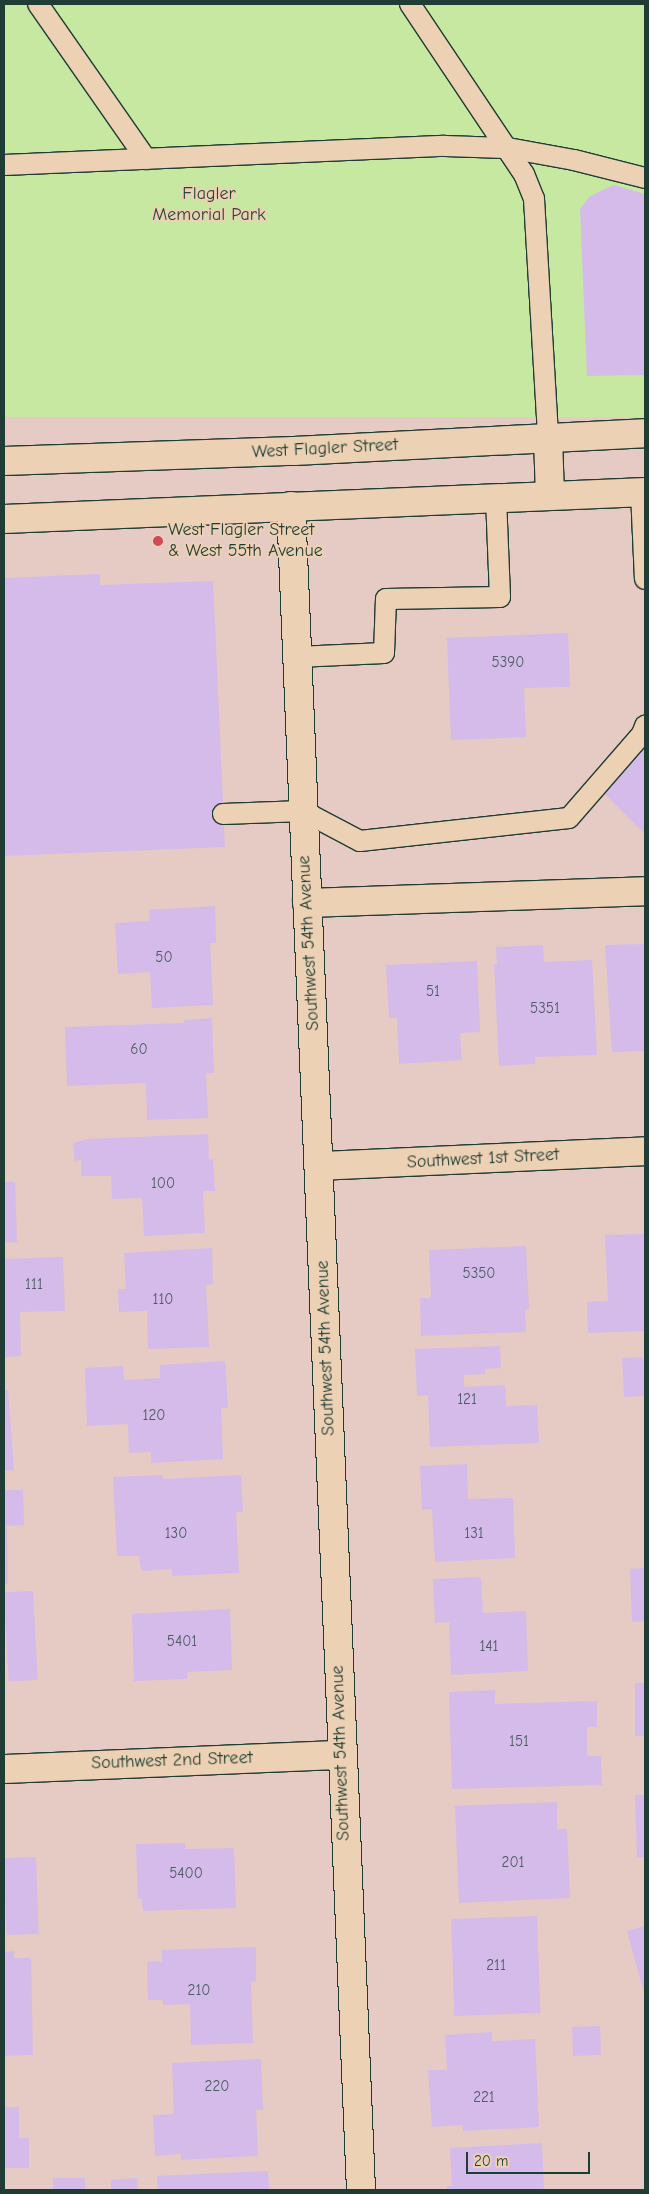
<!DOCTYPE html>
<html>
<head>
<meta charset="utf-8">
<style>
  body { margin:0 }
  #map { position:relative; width:649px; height:2194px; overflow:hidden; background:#e6cac4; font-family:"Comic Neue",sans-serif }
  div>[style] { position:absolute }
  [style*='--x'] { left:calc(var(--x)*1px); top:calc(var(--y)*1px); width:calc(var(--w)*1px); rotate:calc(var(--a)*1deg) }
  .green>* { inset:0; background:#c6e8a1; transform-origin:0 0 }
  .building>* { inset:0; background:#d5bbea; transform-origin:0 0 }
  .roads { filter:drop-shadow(1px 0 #1f3d34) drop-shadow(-1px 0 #1f3d34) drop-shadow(0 1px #1f3d34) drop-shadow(0 -1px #1f3d34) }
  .service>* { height:20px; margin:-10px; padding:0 10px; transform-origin:10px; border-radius:10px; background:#edd1b4 }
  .minor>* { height:28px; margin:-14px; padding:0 14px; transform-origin:14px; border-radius:14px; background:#edd1b4 }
  .secondary>* { height:28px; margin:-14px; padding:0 14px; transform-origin:14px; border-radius:14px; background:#edd1b4 }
  .dots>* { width:14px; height:14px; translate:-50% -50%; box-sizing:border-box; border:2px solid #edd1b4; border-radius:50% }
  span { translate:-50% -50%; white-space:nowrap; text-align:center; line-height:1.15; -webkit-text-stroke:4px #edd1b4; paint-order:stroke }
  .number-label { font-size:15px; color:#4c5c62 }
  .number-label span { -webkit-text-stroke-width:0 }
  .park-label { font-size:18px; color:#274639 }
  .street-label { font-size:18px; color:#1f3d34 }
  .poi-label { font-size:18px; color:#1f3d34 }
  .left { translate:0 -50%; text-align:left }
  .frame { position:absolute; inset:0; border:5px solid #1f3d34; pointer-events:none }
  .scale { position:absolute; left:466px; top:2152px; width:124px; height:22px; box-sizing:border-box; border:2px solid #1f3d34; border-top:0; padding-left:6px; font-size:15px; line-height:18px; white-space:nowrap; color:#1f3d34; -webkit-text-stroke:4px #edd1b4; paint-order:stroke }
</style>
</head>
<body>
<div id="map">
  <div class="green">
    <div style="left:4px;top:4px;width:641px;height:413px"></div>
  </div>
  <div class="building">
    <div style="clip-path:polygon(614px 185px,645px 194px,645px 375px,587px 376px,580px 209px,590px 196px)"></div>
    <div style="clip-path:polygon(100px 574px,100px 585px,213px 581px,225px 847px,4px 856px,4px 578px)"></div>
    <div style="clip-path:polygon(568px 633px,570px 687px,524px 688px,526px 737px,451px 740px,447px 638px)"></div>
    <div style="clip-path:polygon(645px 744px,645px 834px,598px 788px)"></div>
    <div style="clip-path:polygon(215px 906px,216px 943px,210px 943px,213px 1005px,152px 1008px,150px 972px,118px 974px,115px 923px,150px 921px,149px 910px)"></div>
    <div style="clip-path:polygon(645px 944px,645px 1051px,612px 1052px,605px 945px)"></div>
    <div style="clip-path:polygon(543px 945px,544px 962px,592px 960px,597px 1055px,535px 1057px,535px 1064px,499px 1066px,494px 964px,497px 964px,496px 947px)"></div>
    <div style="clip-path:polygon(477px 961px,480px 1032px,460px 1033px,462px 1060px,399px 1064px,397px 1018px,389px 1018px,386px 965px)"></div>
    <div style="clip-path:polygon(212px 1018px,214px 1073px,206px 1073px,208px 1118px,147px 1120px,146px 1083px,67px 1086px,65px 1027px,184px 1023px,184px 1020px)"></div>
    <div style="clip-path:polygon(208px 1134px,209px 1160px,213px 1159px,215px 1191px,203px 1191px,205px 1233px,144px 1236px,142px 1198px,112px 1199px,111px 1176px,81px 1176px,81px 1160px,75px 1161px,73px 1143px,87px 1139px)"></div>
    <div style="clip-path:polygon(4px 1182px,15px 1182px,17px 1242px,4px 1243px)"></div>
    <div style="clip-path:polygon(645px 1234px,645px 1331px,588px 1333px,587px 1302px,608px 1301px,605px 1235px)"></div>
    <div style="clip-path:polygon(526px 1246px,529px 1309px,525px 1310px,526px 1332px,421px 1336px,420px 1298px,431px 1298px,429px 1250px)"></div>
    <div style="clip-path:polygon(212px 1248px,213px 1284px,206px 1285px,209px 1347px,148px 1349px,147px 1311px,119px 1312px,118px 1289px,126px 1289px,124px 1253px)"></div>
    <div style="clip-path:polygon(63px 1257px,65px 1311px,20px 1312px,21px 1356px,4px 1357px,4px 1259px)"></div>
    <div style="clip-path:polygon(500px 1346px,501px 1368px,485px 1369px,485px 1374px,464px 1375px,464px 1387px,505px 1385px,506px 1406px,537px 1405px,539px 1443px,430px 1447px,428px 1395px,417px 1396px,415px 1349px)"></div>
    <div style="left:643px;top:1357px;width:39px;height:21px;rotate:87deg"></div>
    <div style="clip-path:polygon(225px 1361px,228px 1408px,221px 1408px,223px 1459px,151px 1463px,151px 1452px,129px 1453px,128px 1424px,87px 1426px,85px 1368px,123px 1366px,124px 1380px,160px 1378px,160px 1365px)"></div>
    <div style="clip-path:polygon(4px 1390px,8px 1390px,14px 1470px,4px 1471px)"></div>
    <div style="clip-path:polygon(467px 1464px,468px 1499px,513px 1498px,515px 1558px,435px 1562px,432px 1509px,422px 1510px,420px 1466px)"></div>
    <div style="clip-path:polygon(163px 1475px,163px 1479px,241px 1475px,243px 1512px,236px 1512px,239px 1573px,172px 1576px,172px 1569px,141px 1571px,139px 1556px,117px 1556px,113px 1477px)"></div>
    <div style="clip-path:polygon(4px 1485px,6px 1490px,23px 1490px,24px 1525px,7px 1526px,8px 1584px,4px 1585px)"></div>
    <div style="clip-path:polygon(645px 1568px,645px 1621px,632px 1622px,630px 1569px)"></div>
    <div style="clip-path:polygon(481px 1577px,483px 1613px,526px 1611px,528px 1671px,451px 1675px,449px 1622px,435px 1623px,433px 1579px)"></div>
    <div style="left:33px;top:1591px;width:89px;height:29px;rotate:87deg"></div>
    <div style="clip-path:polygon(230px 1609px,232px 1670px,187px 1672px,187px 1679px,134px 1681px,132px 1614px)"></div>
    <div style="left:635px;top:1683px;width:10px;height:53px"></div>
    <div style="clip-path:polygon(495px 1690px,495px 1704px,597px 1701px,597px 1727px,587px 1727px,587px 1756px,601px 1756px,602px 1785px,452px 1789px,449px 1692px)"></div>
    <div style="clip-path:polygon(635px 1795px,645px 1795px,645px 1857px,637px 1857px)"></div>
    <div style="clip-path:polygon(557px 1802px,557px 1829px,567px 1829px,570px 1898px,459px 1903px,455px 1806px)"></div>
    <div style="clip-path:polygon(185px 1843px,185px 1849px,234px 1848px,236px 1908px,143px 1911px,142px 1899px,138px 1899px,136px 1844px)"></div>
    <div style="left:36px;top:1857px;width:77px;height:32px;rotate:88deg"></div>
    <div style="left:537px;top:1916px;width:97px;height:86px;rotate:88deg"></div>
    <div style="clip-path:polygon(645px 1926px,645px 1997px,627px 1931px)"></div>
    <div style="clip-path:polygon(256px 1947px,256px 1981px,251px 1982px,253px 2043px,191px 2045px,190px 2004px,163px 2005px,163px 2000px,148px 2000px,147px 1962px,162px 1961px,162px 1950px)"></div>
    <div style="clip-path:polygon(14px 1951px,14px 1958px,31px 1958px,33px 2055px,4px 2056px,4px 1952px)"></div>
    <div style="left:600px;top:2026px;width:29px;height:28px;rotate:88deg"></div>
    <div style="clip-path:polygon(492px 2032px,492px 2041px,535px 2039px,539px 2127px,463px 2131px,462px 2125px,432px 2127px,428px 2070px,447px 2070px,445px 2035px)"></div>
    <div style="clip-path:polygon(261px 2059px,263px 2110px,256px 2110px,258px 2156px,181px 2160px,181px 2154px,155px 2156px,153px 2115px,174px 2114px,172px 2063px)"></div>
    <div style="clip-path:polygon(4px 2107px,19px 2107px,19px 2138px,29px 2138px,29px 2168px,4px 2168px)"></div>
    <div style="clip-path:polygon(542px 2143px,544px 2190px,447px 2190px,447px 2186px,452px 2186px,450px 2148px)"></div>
    <div style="clip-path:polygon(268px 2171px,269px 2190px,158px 2190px,157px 2176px)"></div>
    <div style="left:85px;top:2178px;width:12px;height:32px;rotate:90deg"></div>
    <div style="clip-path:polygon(137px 2178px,138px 2190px,111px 2190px,111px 2180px)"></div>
  </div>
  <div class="roads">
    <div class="service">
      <div style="--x:38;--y:4;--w:189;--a:55.1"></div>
      <div style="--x:410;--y:4;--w:205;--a:56.2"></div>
      <div style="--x:524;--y:174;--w:27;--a:68"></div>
      <div style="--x:534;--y:199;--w:239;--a:86.6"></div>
      <div style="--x:4;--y:165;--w:441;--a:-2.5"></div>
      <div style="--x:445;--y:146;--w:63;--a:1.8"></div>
      <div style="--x:508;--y:148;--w:67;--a:10.3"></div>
      <div style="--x:574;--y:160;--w:73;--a:14.2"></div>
      <div style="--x:641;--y:492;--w:87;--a:87.4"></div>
      <div style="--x:297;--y:657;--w:87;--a:-2.6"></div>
      <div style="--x:384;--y:653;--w:54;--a:-87.9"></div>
      <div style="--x:386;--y:599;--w:114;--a:-1"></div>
      <div style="--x:500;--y:597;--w:98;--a:-92.3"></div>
      <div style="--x:223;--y:814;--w:80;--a:-2.1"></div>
      <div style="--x:303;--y:811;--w:64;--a:27.8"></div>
      <div style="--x:360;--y:841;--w:210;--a:-6.3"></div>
      <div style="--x:569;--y:818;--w:111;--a:-49"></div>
      <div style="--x:642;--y:734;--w:9;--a:-69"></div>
    </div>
    <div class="minor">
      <div style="--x:291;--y:506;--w:1685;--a:87.62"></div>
      <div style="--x:307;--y:903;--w:338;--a:-2"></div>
      <div style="--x:320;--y:1166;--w:325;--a:-2.6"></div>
      <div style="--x:4;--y:1769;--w:337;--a:-2.4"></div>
    </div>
    <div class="secondary">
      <div style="--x:548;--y:438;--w:58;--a:88"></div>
      <div style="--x:4;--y:461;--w:290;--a:-2"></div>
      <div style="--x:294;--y:451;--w:351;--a:-2.9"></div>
      <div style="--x:4;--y:519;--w:642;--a:-2.41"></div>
    </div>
  </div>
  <div class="dots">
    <div style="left:158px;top:541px;background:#d1495b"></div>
  </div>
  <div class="number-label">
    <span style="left:508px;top:663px">5390</span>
    <span style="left:164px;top:958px">50</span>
    <span style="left:433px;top:992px">51</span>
    <span style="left:545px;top:1009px">5351</span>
    <span style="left:139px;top:1050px">60</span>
    <span style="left:163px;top:1184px">100</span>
    <span style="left:479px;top:1274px">5350</span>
    <span style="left:34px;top:1285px">111</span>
    <span style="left:163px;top:1300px">110</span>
    <span style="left:467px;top:1400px">121</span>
    <span style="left:154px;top:1416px">120</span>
    <span style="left:176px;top:1534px">130</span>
    <span style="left:474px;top:1534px">131</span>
    <span style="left:182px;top:1642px">5401</span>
    <span style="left:489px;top:1647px">141</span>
    <span style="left:519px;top:1742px">151</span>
    <span style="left:513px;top:1863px">201</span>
    <span style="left:186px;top:1874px">5400</span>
    <span style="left:496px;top:1966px">211</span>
    <span style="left:199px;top:1991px">210</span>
    <span style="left:217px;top:2087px">220</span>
    <span style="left:484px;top:2098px">221</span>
  </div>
  <div class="park-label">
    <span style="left:209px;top:205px">Flagler<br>Memorial Park</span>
  </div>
  <div class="street-label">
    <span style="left:325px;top:449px;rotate:-3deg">West Flagler Street</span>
    <span style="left:309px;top:943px;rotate:-93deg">Southwest 54th Avenue</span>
    <span style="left:483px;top:1159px;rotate:-3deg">Southwest 1st Street</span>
    <span style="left:326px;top:1348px;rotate:-92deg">Southwest 54th Avenue</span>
    <span style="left:341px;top:1753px;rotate:-92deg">Southwest 54th Avenue</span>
    <span style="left:172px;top:1761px;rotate:-2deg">Southwest 2nd Street</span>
  </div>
  <div class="poi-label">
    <span class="left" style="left:168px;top:541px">West Flagler Street<br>&amp; West 55th Avenue</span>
  </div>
  <div class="frame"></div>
  <div class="scale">20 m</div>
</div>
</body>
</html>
